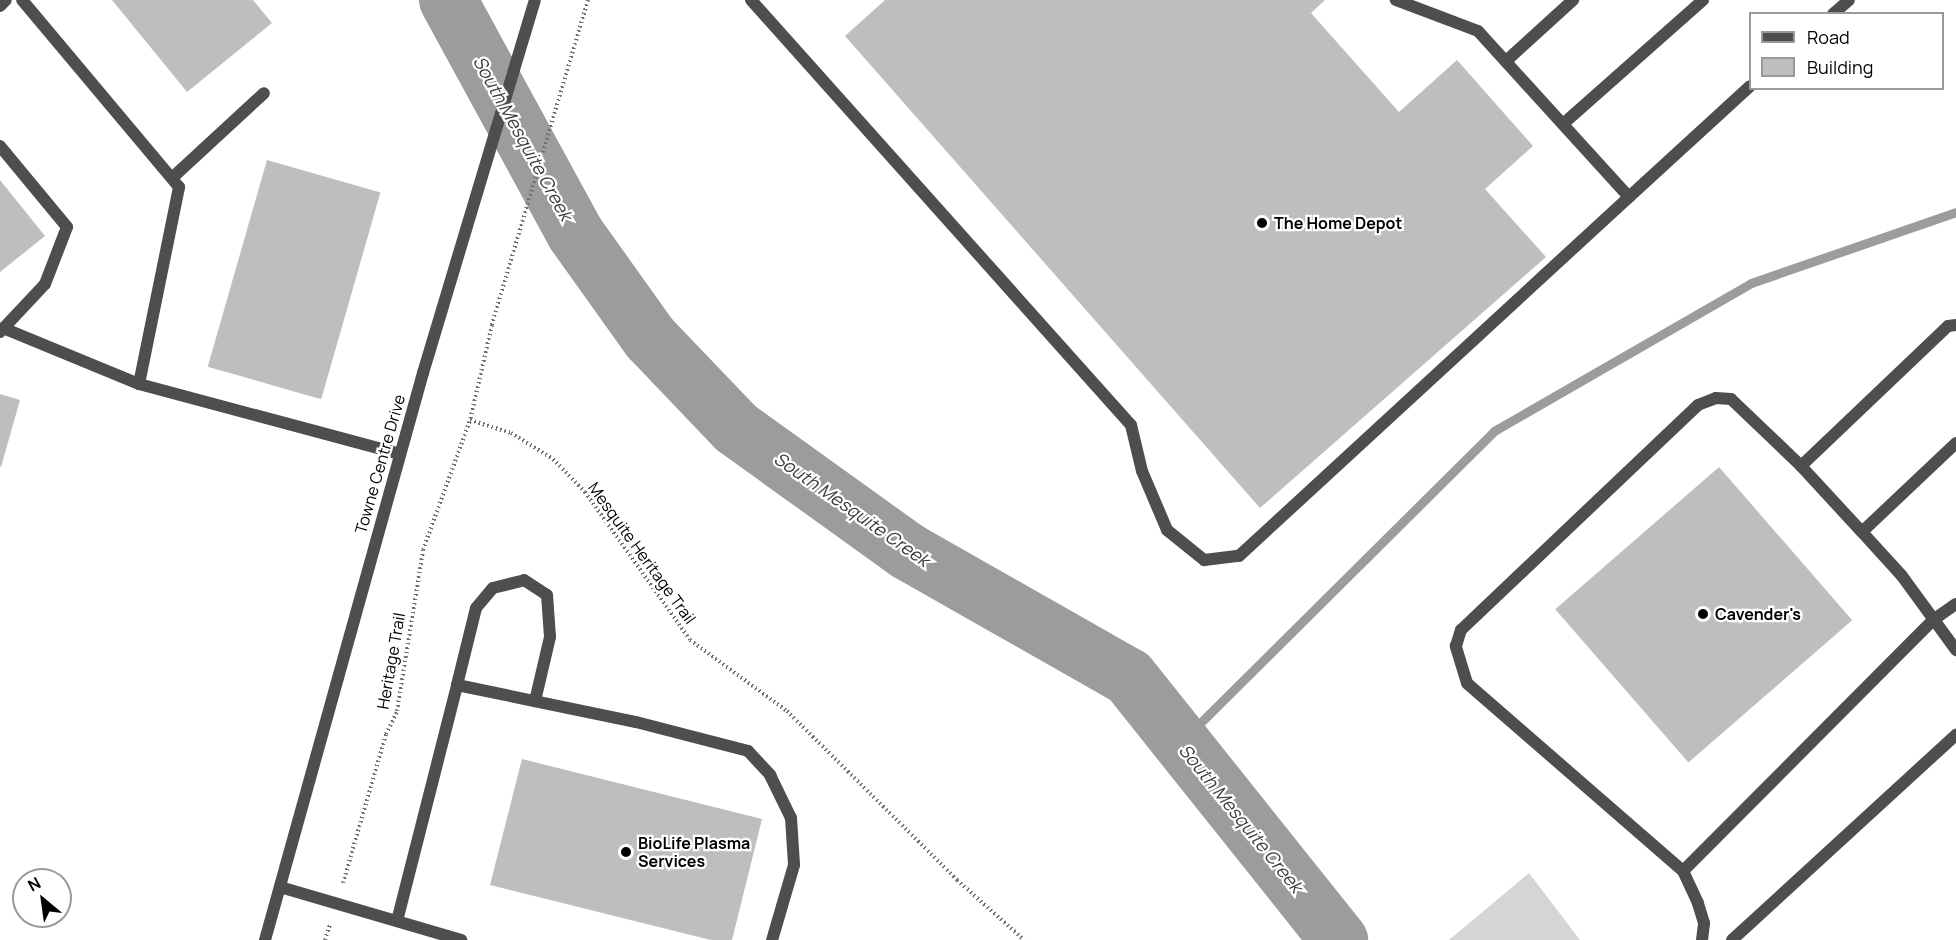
<!DOCTYPE html>
<html>
<head>
<meta charset="utf-8">
<style>
  body { margin:0 }
  #map { position:relative; width:1956px; height:940px; overflow:hidden; background:#fff; font-family:Manrope,sans-serif }
  div>[style] { position:absolute }
  [style*='--x'] { left:calc(var(--x)*1px); top:calc(var(--y)*1px); width:calc(var(--w)*1px); rotate:calc(var(--a)*1deg) }
  .green>* { inset:0; background:#d5d5d5 }
  .stream>* { height:9px; margin:-4.5px; padding:0 4.5px; transform-origin:4.5px; border-radius:4.5px; background:#9c9c9c }
  .river>* { height:58px; margin:-29px; padding:0 29px; transform-origin:29px; border-radius:29px; background:#9c9c9c }
  .building>* { inset:0; background:#bebebe; transform-origin:0 0 }
  .path>* { height:4px; margin-top:-2px; transform-origin:0; background:repeating-linear-gradient(90deg,#707070 0 1.5px,transparent 0 4.5px) }
  .service>* { height:12px; margin:-6px; padding:0 6px; transform-origin:6px; border-radius:6px; background:#4e4e4e }
  .tertiary>* { height:12px; margin:-6px; padding:0 6px; transform-origin:6px; border-radius:6px; background:#4e4e4e }
  .dots>* { width:16px; height:16px; translate:-50% -50%; box-sizing:border-box; border:3px solid #fff; border-radius:50% }
  span { translate:-50% -50%; white-space:nowrap; text-align:center; line-height:1.15; -webkit-text-stroke:4.5px #fff; paint-order:stroke }
  .poi-label { font-size:16px; color:#000; font-weight:700 }
  .left { translate:0 -50%; text-align:left }
  .street-label { font-size:16px; color:#000 }
  .water-label { font-size:18px; color:#3d3d3d; font-style:italic }
  .legend { position:absolute; left:1749px; top:12px; width:195px; height:78px; box-sizing:border-box; background:#fff; border:2px solid #999; margin:0; padding:8px 10px; list-style:none; font-size:18px; color:#000 }
  .legend li { display:flex; align-items:center; gap:12px; height:30px }
  .legend b { width:30px; border:2px solid #999 }
  .north { position:absolute; left:12px; top:868px; width:60px; height:60px; box-sizing:border-box; background:#fff; border:2px solid #999; border-radius:50%; rotate:331deg; font-size:16px; font-weight:700; line-height:24px; text-align:center; color:#000 }
  .north::after { content:''; display:block; margin:auto; width:21px; height:27px; background:#000; clip-path:polygon(50% 0,100% 100%,50% 72%,0 100%) }
</style>
</head>
<body>
<div id="map">
  <div class="green">
    <div style="clip-path:polygon(1529px 873px,1580px 940px,1449px 940px)"></div>
  </div>
  <div class="stream">
    <div style="--x:1180;--y:743;--w:443;--a:-44.8"></div>
    <div style="--x:1494;--y:431;--w:297;--a:-29.9"></div>
    <div style="--x:1751;--y:283;--w:217;--a:-19.1"></div>
  </div>
  <div class="river">
    <div style="--x:448;--y:0;--w:265;--a:61.4"></div>
    <div style="--x:575;--y:233;--w:129;--a:54.5"></div>
    <div style="--x:650;--y:338;--w:124;--a:46.3"></div>
    <div style="--x:736;--y:428;--w:211;--a:35.7"></div>
    <div style="--x:907;--y:551;--w:255;--a:29.6"></div>
    <div style="--x:1129;--y:677;--w:337;--a:51.4"></div>
  </div>
  <div class="building">
    <div style="clip-path:polygon(112px 0,253px 0,272px 23px,187px 92px)"></div>
    <div style="clip-path:polygon(885px 0,1325px 0,1311px 13px,1399px 112px,1457px 60px,1533px 146px,1485px 189px,1546px 257px,1260px 508px,845px 36px)"></div>
    <div style="left:267px;top:160px;width:118px;height:215px;rotate:16deg"></div>
    <div style="clip-path:polygon(0 180px,45px 236px,0 272px)"></div>
    <div style="clip-path:polygon(0 394px,20px 400px,1px 467px,0 466px)"></div>
    <div style="left:1719px;top:467px;width:203px;height:217px;rotate:49deg"></div>
    <div style="clip-path:polygon(522px 759px,762px 819px,732px 940px,711px 940px,490px 885px)"></div>
  </div>
  <div class="path">
    <div style="--x:588;--y:0;--w:339;--a:106.5"></div>
    <div style="--x:492;--y:325;--w:98;--a:103"></div>
    <div style="--x:470;--y:420;--w:43;--a:17.6"></div>
    <div style="--x:511;--y:433;--w:49;--a:31.8"></div>
    <div style="--x:553;--y:459;--w:46;--a:45.9"></div>
    <div style="--x:585;--y:492;--w:181;--a:54.6"></div>
    <div style="--x:690;--y:640;--w:120;--a:36.2"></div>
    <div style="--x:787;--y:711;--w:240;--a:44.8"></div>
    <div style="--x:957;--y:880;--w:90;--a:41.8"></div>
    <div style="--x:343;--y:883;--w:155;--a:-73.9"></div>
    <div style="--x:386;--y:734;--w:25;--a:-64"></div>
    <div style="--x:397;--y:711;--w:163;--a:-80.8"></div>
    <div style="--x:423;--y:550;--w:138;--a:-70.1"></div>
    <div style="--x:325;--y:940;--w:16;--a:-72"></div>
  </div>
  <div class="service">
    <div style="--x:751;--y:0;--w:570;--a:48.2"></div>
    <div style="--x:1131;--y:425;--w:47;--a:76.6"></div>
    <div style="--x:1142;--y:471;--w:64;--a:67"></div>
    <div style="--x:1167;--y:530;--w:48;--a:39"></div>
    <div style="--x:1204;--y:560;--w:35;--a:-7"></div>
    <div style="--x:1239;--y:556;--w:530;--a:-42.63"></div>
    <div style="--x:1629;--y:197;--w:224;--a:-132.3"></div>
    <div style="--x:1478;--y:31;--w:88;--a:-159.3"></div>
    <div style="--x:0;--y:6;--w:8;--a:-45"></div>
    <div style="--x:1833;--y:14;--w:21;--a:-41"></div>
    <div style="--x:1506;--y:61;--w:91;--a:-42.3"></div>
    <div style="--x:1563;--y:124;--w:187;--a:-41.5"></div>
    <div style="--x:0;--y:146;--w:105;--a:50.4"></div>
    <div style="--x:67;--y:227;--w:61;--a:111.1"></div>
    <div style="--x:45;--y:284;--w:66;--a:133.2"></div>
    <div style="--x:172;--y:178;--w:125;--a:-42.7"></div>
    <div style="--x:1629;--y:197;--w:164;--a:-42.5"></div>
    <div style="--x:3;--y:328;--w:147;--a:22.4"></div>
    <div style="--x:139;--y:384;--w:201;--a:-78.5"></div>
    <div style="--x:179;--y:187;--w:244;--a:-130"></div>
    <div style="--x:139;--y:384;--w:270;--a:15"></div>
    <div style="--x:1956;--y:443;--w:129;--a:136.6"></div>
    <div style="--x:1862;--y:532;--w:59;--a:47.7"></div>
    <div style="--x:1902;--y:576;--w:92;--a:53.9"></div>
    <div style="--x:1801;--y:466;--w:90;--a:47.3"></div>
    <div style="--x:457;--y:685;--w:79;--a:-76.1"></div>
    <div style="--x:476;--y:608;--w:26;--a:-50"></div>
    <div style="--x:493;--y:588;--w:32;--a:-14"></div>
    <div style="--x:524;--y:580;--w:27;--a:33"></div>
    <div style="--x:547;--y:595;--w:42;--a:85.9"></div>
    <div style="--x:550;--y:637;--w:66;--a:103.2"></div>
    <div style="--x:1683;--y:871;--w:354;--a:-45.1"></div>
    <div style="--x:1933;--y:620;--w:28;--a:-35"></div>
    <div style="--x:280;--y:887;--w:189;--a:16.3"></div>
    <div style="--x:397;--y:921;--w:244;--a:-75.7"></div>
    <div style="--x:457;--y:685;--w:183;--a:11.7"></div>
    <div style="--x:636;--y:722;--w:116;--a:14.5"></div>
    <div style="--x:748;--y:751;--w:33;--a:47"></div>
    <div style="--x:770;--y:775;--w:48;--a:64"></div>
    <div style="--x:791;--y:818;--w:47;--a:86.3"></div>
    <div style="--x:794;--y:865;--w:78;--a:106.3"></div>
    <div style="--x:1702;--y:940;--w:17;--a:-83"></div>
    <div style="--x:1704;--y:923;--w:21;--a:-107"></div>
    <div style="--x:1698;--y:903;--w:35;--a:-115"></div>
    <div style="--x:1683;--y:871;--w:286;--a:-139"></div>
    <div style="--x:1467;--y:683;--w:39;--a:-107"></div>
    <div style="--x:1456;--y:646;--w:17;--a:-73"></div>
    <div style="--x:1461;--y:630;--w:327;--a:-43.5"></div>
    <div style="--x:1698;--y:405;--w:19;--a:-21"></div>
    <div style="--x:1716;--y:398;--w:15;--a:4"></div>
    <div style="--x:1731;--y:399;--w:97;--a:43.7"></div>
    <div style="--x:1801;--y:466;--w:203;--a:-43.6"></div>
    <div style="--x:1948;--y:326;--w:8;--a:-7"></div>
    <div style="--x:1732;--y:940;--w:304;--a:-42.5"></div>
  </div>
  <div class="tertiary">
    <div style="--x:265;--y:940;--w:589;--a:-74.43"></div>
    <div style="--x:423;--y:373;--w:389;--a:-73.3"></div>
  </div>
  <div class="dots">
    <div style="left:1262px;top:223px;background:#000"></div>
    <div style="left:1703px;top:614px;background:#000"></div>
    <div style="left:626px;top:852px;background:#000"></div>
  </div>
  <div class="poi-label">
    <span class="left" style="left:1274px;top:223px">The Home Depot</span>
    <span class="left" style="left:1715px;top:614px">Cavender's</span>
    <span class="left" style="left:638px;top:852px">BioLife Plasma<br>Services</span>
  </div>
  <div class="street-label">
    <span style="left:380px;top:464px;rotate:-74deg">Towne Centre Drive</span>
    <span style="left:642px;top:553px;rotate:54deg">Mesquite Heritage Trail</span>
    <span style="left:391px;top:661px;rotate:-80deg">Heritage Trail</span>
  </div>
  <div class="water-label">
    <span style="left:523px;top:138px;rotate:61deg">South Mesquite Creek</span>
    <span style="left:852px;top:509px;rotate:35deg">South Mesquite Creek</span>
    <span style="left:1241px;top:818px;rotate:51deg">South Mesquite Creek</span>
  </div>
  <ul class="legend">
  <li><b style="height:8px;background:#4e4e4e"></b>Road</li>
  <li><b style="height:16px;background:#bebebe"></b>Building</li>
  </ul>
  <div class="north">N</div>
</div>
</body>
</html>
